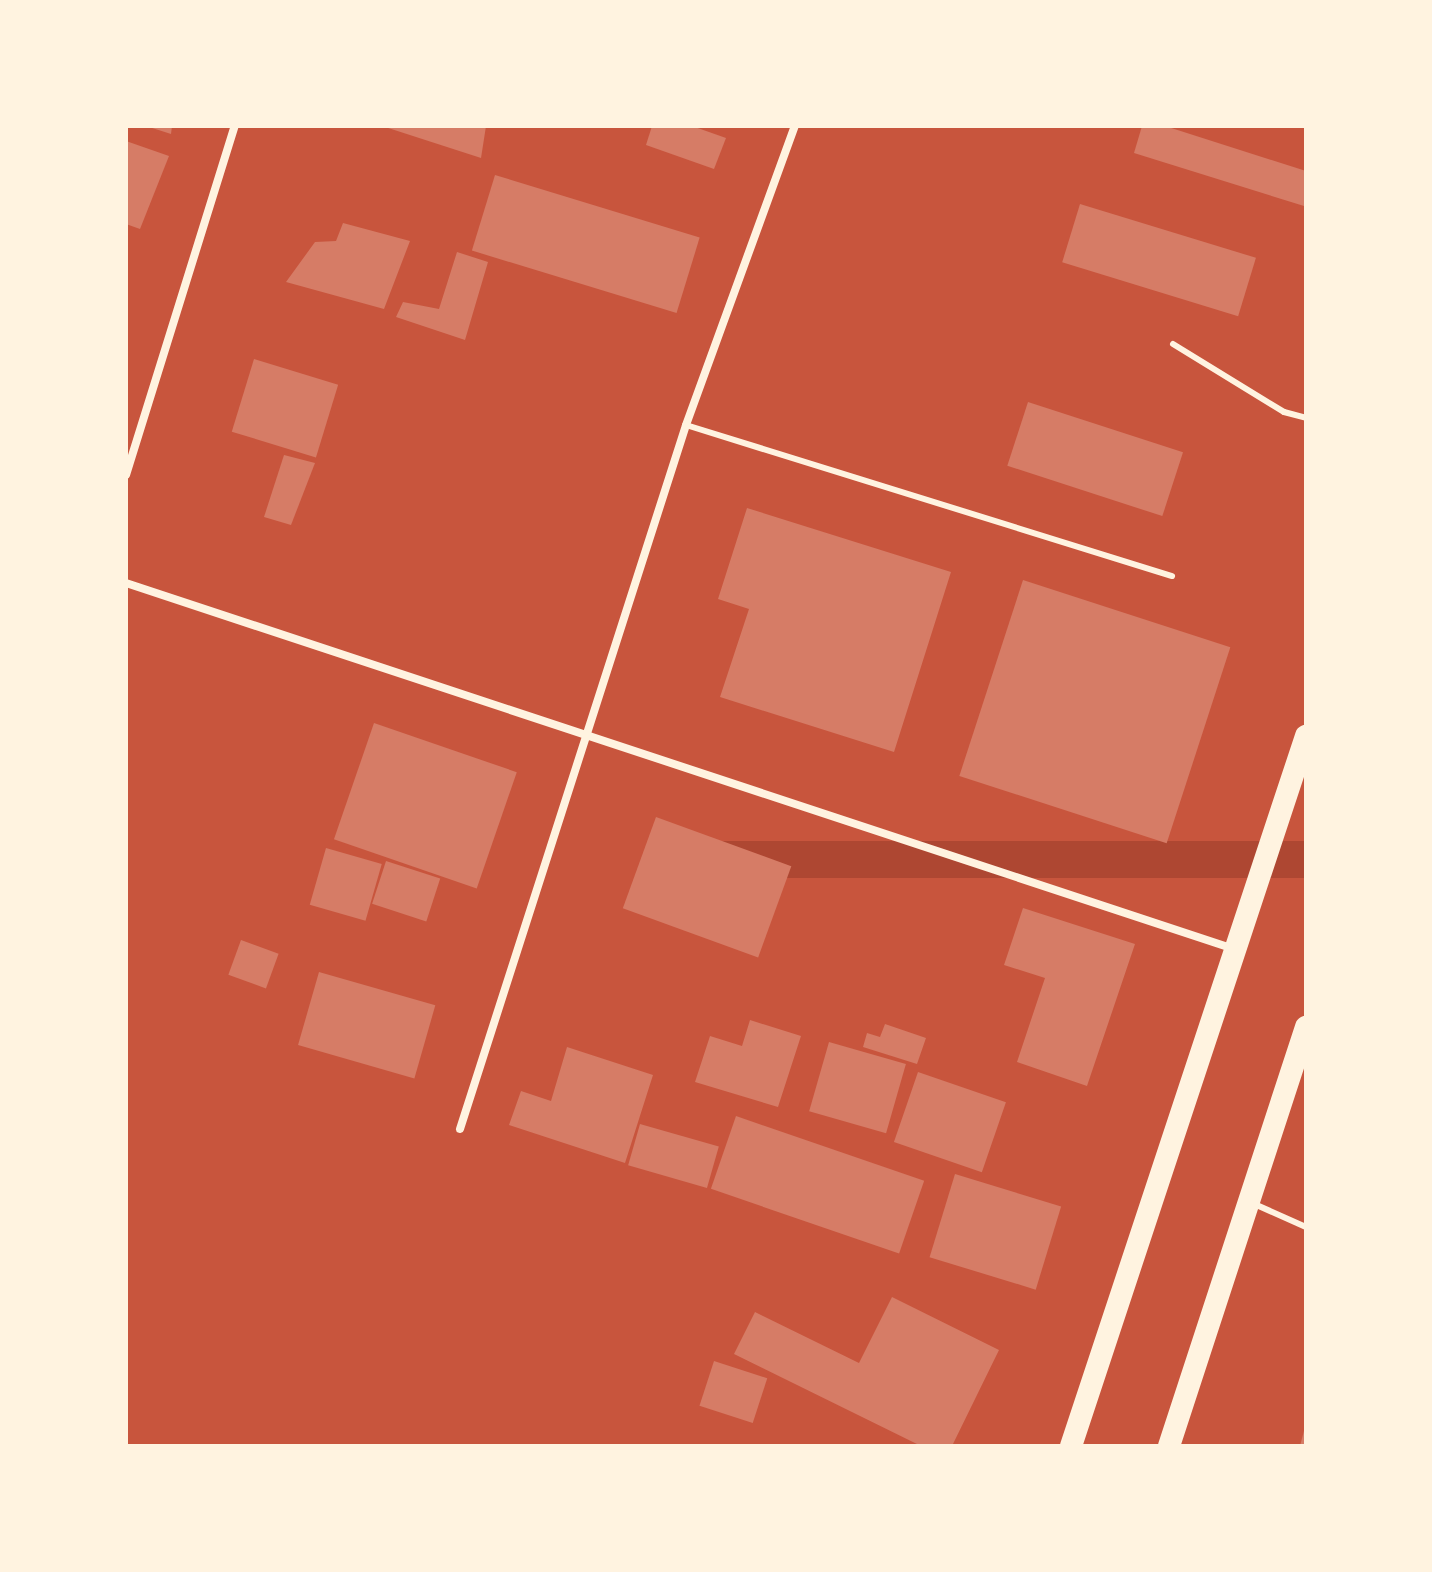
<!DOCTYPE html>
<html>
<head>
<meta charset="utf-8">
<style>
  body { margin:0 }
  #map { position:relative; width:1432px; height:1572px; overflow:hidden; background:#c8553d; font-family:"Times New Roman",serif }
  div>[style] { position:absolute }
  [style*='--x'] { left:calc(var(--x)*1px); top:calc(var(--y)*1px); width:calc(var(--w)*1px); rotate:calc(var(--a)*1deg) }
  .green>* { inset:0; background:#ae4732; transform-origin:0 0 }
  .building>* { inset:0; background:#d67c66; transform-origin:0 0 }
  .service>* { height:6px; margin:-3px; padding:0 3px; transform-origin:3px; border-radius:3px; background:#fff3e0 }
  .minor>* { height:8px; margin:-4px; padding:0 4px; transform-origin:4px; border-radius:4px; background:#fff3e0 }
  .trunk>* { height:22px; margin:-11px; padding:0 11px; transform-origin:11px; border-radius:11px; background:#fff3e0 }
  span { translate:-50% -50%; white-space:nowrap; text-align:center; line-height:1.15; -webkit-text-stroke:6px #fff3e0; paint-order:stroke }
  .frame { position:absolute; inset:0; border:128px solid #fff3e0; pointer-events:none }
</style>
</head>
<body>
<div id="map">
  <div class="green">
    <div style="left:1306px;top:841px;width:37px;height:637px;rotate:90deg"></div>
  </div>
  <div class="building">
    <div style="clip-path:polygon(146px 126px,172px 126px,171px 134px)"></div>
    <div style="clip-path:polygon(382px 126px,486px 126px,481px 158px)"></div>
    <div style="clip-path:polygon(652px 126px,692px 126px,726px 138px,714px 169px,646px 145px)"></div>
    <div style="clip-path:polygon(1142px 126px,1165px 126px,1306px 171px,1304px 206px,1134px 153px)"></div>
    <div style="clip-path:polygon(126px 141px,169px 156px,140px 229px,126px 224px)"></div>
    <div style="left:495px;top:175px;width:214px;height:79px;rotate:17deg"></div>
    <div style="left:1080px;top:204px;width:184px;height:61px;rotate:17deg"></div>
    <div style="clip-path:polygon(343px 223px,410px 241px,384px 309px,286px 282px,315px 242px,336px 241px)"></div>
    <div style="clip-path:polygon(457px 252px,488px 262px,465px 340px,396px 317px,403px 302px,439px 309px)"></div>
    <div style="left:254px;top:359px;width:88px;height:76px;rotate:17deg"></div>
    <div style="left:1028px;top:402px;width:163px;height:67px;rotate:18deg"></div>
    <div style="clip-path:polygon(284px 455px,315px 463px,291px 525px,264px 517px)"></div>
    <div style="clip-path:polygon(747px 508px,951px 572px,894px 752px,720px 697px,749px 609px,718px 599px)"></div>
    <div style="left:1023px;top:580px;width:218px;height:206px;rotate:18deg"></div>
    <div style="left:374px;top:723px;width:151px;height:123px;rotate:19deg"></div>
    <div style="left:656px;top:817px;width:144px;height:97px;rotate:20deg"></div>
    <div style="left:326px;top:848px;width:58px;height:59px;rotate:16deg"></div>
    <div style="left:386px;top:861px;width:57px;height:45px;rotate:18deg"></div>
    <div style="clip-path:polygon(1023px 908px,1135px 944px,1087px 1086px,1017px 1062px,1045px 978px,1004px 965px)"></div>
    <div style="left:241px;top:940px;width:40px;height:37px;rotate:20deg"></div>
    <div style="left:319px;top:972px;width:121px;height:76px;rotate:16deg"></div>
    <div style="clip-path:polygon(750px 1020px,801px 1036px,778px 1107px,695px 1082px,710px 1036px,742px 1046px)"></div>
    <div style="clip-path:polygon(885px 1024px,926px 1038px,917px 1064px,863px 1047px,867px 1033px,880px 1037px)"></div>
    <div style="left:829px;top:1042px;width:80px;height:72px;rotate:16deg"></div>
    <div style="clip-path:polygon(567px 1047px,653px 1075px,625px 1163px,509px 1125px,521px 1091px,551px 1101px)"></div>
    <div style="left:918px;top:1072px;width:93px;height:74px;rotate:19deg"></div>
    <div style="left:736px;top:1116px;width:199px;height:77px;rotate:19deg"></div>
    <div style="left:640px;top:1124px;width:82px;height:43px;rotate:16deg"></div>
    <div style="left:955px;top:1174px;width:111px;height:87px;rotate:17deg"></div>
    <div style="clip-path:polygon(892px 1297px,999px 1350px,952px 1446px,921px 1446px,734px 1354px,755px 1312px,859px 1363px)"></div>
    <div style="left:714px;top:1361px;width:56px;height:47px;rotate:18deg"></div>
    <div style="clip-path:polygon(1305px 1427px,1306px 1446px,1300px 1446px)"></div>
  </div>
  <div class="service">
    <div style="--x:1173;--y:344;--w:130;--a:31.5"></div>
    <div style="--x:1284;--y:412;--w:23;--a:15"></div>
    <div style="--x:686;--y:425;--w:509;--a:17.26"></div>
    <div style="--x:1252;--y:1203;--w:59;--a:24"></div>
  </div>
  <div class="minor">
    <div style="--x:126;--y:475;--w:366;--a:-72.7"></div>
    <div style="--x:126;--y:583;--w:1167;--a:18.28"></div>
    <div style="--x:460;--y:1129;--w:739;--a:-72.2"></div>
    <div style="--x:686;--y:425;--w:318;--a:-70"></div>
  </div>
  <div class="trunk">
    <div style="--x:1071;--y:1446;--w:748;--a:-71.69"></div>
    <div style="--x:1169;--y:1446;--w:441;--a:-71.9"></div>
  </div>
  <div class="frame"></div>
</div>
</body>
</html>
